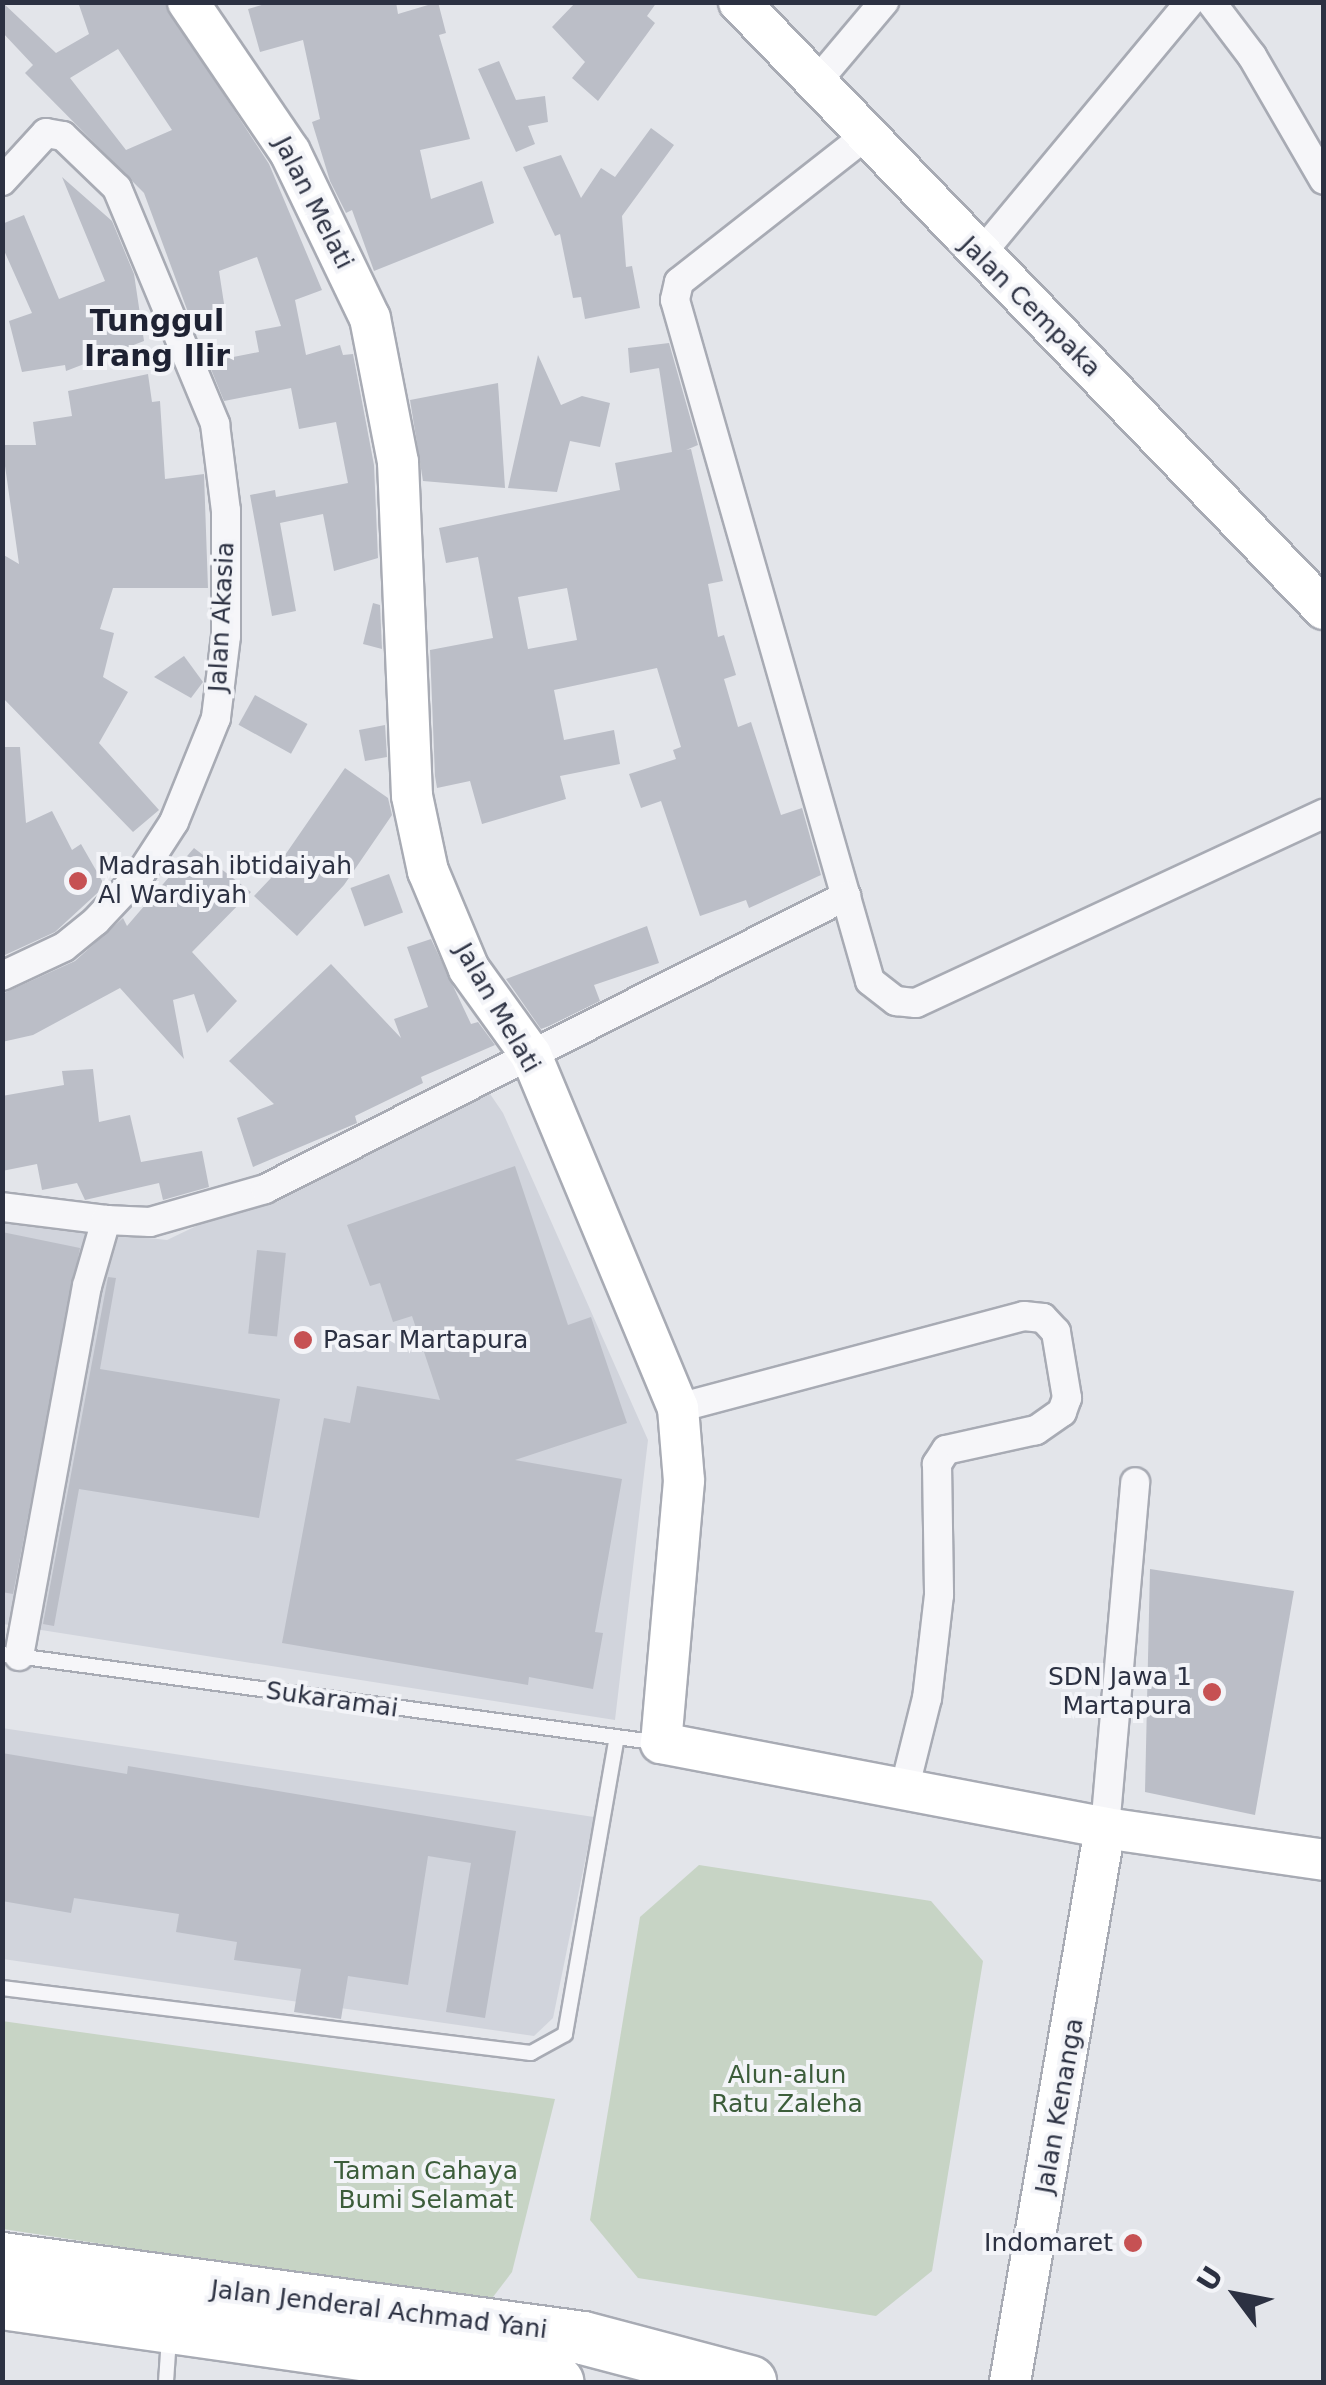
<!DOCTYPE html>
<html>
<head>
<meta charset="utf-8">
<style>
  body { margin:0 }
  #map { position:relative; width:1326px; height:2385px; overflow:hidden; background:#e3e5ea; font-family:"DejaVu Sans",sans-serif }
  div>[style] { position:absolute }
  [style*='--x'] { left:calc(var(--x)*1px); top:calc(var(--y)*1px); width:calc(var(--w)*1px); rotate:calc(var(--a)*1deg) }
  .built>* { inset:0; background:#d1d4dc }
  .green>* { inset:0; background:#c7d4c5 }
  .building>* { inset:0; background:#bbbec7; transform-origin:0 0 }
  .roads { filter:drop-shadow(2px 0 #a8abb4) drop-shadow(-2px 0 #a8abb4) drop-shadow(0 2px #a8abb4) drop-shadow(0 -2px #a8abb4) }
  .lane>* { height:14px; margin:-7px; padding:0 7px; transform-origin:7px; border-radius:7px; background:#f6f6f9 }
  .street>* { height:28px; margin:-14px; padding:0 14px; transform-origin:14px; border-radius:14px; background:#f6f6f9 }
  .secondary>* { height:40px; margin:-20px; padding:0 20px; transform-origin:20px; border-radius:20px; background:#fff }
  .highway>* { height:52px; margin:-26px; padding:0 26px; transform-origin:26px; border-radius:26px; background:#fff }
  .dots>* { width:28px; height:28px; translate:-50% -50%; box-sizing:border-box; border:5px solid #f3f4f8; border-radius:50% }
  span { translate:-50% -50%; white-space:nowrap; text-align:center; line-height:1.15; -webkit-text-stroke:8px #f3f4f8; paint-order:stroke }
  .street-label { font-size:25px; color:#2c3142 }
  .poi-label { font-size:25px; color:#2c3142 }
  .left { translate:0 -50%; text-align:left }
  .right { translate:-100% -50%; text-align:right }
  .park-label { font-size:25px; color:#3c5d3a }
  .quarter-label { font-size:30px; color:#1e2233; font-weight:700 }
  .frame { position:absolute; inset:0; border:5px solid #2c3142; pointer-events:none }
  .north { position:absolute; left:1186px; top:2245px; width:100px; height:100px; -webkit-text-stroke:8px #f3f4f8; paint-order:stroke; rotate:302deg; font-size:28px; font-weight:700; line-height:40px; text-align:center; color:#2c3142 }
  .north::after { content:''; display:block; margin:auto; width:35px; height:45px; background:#2c3142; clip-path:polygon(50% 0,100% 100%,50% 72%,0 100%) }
</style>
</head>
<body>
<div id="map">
  <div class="built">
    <div style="clip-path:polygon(486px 1088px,503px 1113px,648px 1440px,615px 1720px,3px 1624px,2px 1222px,167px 1240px)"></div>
    <div style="clip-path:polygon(2px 1728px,594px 1817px,553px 2018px,534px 2036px,3px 1959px)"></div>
  </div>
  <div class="green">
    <div style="clip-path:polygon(699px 1865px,931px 1901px,983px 1961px,932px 2271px,876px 2316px,638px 2278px,590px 2220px,640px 1917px)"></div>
    <div style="clip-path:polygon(2px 2021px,555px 2099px,512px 2272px,493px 2297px,480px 2301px,3px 2229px)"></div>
  </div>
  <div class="building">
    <div style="clip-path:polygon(evenodd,2px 2px,56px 53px,89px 34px,78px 2px,164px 2px,269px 164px,322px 290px,295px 300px,306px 355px,340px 345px,343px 355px,353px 354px,374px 465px,378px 558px,334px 571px,323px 514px,280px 523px,296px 611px,272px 616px,250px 495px,275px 490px,276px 497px,348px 483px,336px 422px,299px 429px,291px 388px,224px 401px,208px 362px,259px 352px,255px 331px,281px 326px,257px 257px,219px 271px,225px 310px,192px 323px,144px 193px,25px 73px,33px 65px,2px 32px,2px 2px,118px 49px,172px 130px,126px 150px,70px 78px,118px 49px)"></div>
    <div style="clip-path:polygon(272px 2px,396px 2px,398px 14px,438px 2px,446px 33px,439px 35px,470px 139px,420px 150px,431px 199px,482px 181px,494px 223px,374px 271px,352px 210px,346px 213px,330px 181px,312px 122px,320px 119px,303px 40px,260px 52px,248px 9px)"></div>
    <div style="clip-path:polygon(576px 2px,657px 2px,647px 16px,655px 23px,598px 101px,572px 78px,585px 62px,552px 27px)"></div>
    <div style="clip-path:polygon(499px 61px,516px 100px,545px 96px,548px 122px,528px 126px,535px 144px,516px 152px,478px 69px)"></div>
    <div style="clip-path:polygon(651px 128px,674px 145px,622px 216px,626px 267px,632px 266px,640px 308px,585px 319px,581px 297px,573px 298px,560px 234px,555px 236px,523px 167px,561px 155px,581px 198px,601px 168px,615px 177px)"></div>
    <div style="clip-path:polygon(62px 177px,112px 221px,134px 274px,144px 341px,66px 371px,65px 365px,22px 372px,9px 321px,32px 313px,2px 246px,2px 224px,24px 215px,59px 299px,105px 281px)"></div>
    <div style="clip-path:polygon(evenodd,669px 343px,698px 445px,686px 450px,691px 449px,723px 581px,708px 584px,718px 637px,724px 635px,736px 675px,724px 679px,738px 727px,751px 722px,781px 815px,802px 808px,821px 875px,749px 908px,746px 900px,700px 916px,661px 801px,641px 808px,629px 774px,676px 759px,673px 750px,681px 747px,657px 668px,554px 690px,564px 740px,614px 730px,620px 764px,560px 776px,566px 799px,482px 824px,470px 781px,437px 788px,435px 776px,430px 650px,493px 638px,478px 557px,446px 563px,439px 528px,620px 490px,615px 463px,672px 452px,659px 368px,630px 373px,628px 348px,669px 343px,567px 588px,577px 640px,528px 649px,518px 597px,567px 588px)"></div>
    <div style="clip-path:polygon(538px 355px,561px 405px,582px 396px,610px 403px,600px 447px,570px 441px,557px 492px,508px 488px)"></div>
    <div style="clip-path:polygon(148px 374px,152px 402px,160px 401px,165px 479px,204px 474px,208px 588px,113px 588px,100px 629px,114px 633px,103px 677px,128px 692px,99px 743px,159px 810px,133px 832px,2px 697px,2px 554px,19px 564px,2px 445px,36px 445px,33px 422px,72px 416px,68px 391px)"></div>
    <div style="clip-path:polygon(498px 383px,505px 488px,423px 481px,410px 400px)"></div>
    <div style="clip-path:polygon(373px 603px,380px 605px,382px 649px,363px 644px)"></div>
    <div style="clip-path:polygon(184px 656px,203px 682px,191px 698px,154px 677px)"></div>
    <div style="left:255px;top:695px;width:60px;height:34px;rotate:29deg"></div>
    <div style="clip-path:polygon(385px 725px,387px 757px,365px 761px,359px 730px)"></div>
    <div style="clip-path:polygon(2px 747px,20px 747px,26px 823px,52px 811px,72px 850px,81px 844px,105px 886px,55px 932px,5px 955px)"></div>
    <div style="clip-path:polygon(345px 768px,388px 798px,392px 815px,344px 885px,297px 936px,254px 896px,287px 861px,283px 858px)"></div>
    <div style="clip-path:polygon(194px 848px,251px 892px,192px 952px,237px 1001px,207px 1033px,194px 994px,173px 1000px,184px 1059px,120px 988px,33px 1035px,2px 1042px,2px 994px,75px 961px,123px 918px,127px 926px)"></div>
    <div style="left:389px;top:874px;width:41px;height:41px;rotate:70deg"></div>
    <div style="clip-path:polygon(647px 926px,659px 963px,594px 985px,600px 1001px,549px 1026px,541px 1029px,506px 979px)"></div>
    <div style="clip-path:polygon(431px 939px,471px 1024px,478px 1022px,495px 1045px,421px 1077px,423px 1083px,355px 1116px,357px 1123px,253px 1167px,237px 1118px,274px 1104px,229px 1061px,331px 964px,401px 1038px,394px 1019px,428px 1007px,407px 947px)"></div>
    <div style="clip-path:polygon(93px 1069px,99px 1122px,130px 1115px,141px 1162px,202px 1151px,209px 1187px,163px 1200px,159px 1183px,85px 1200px,77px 1183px,42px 1190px,37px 1164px,2px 1171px,2px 1096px,64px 1085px,62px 1071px)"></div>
    <div style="clip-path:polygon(515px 1166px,568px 1325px,591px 1317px,627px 1423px,515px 1460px,622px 1479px,595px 1632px,603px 1633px,593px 1689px,529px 1677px,528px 1685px,282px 1643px,324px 1418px,350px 1423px,357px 1386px,440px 1400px,412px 1316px,393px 1322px,380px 1283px,370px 1286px,347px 1225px)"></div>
    <div style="clip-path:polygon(2px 1232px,80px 1248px,13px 1594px,2px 1592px)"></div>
    <div style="left:257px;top:1250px;width:29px;height:84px;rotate:6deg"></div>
    <div style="clip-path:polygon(108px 1277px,116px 1278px,100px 1369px,280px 1399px,259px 1518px,79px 1489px,54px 1626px,43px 1624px)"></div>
    <div style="clip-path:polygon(1150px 1569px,1294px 1591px,1255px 1815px,1145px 1792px)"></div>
    <div style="clip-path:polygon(2px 1753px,127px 1774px,128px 1766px,516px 1831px,485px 2018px,446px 2012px,471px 1863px,428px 1856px,408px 1985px,348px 1976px,341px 2019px,294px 2012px,301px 1969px,234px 1960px,237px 1942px,176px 1932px,179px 1914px,74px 1898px,71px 1913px,2px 1901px)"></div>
  </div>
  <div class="roads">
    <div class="lane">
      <div style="--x:2;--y:1654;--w:664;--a:7.7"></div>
      <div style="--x:2;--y:1988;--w:533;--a:7.01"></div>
      <div style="--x:531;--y:2053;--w:39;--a:-29"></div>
      <div style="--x:565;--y:2034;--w:297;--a:-80.1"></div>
      <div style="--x:166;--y:2382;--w:44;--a:-86.1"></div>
    </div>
    <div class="street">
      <div style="--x:1211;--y:2;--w:68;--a:52.8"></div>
      <div style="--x:1252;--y:56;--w:143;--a:59.9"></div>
      <div style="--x:814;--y:85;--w:109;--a:-49.9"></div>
      <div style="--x:864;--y:137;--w:235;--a:141.9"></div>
      <div style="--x:679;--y:282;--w:18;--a:103"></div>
      <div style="--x:675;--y:300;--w:708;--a:74.02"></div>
      <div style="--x:870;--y:981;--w:33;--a:38"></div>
      <div style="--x:896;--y:1001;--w:20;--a:6"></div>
      <div style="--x:916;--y:1003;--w:450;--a:-24.9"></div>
      <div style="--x:2;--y:181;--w:65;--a:-47.5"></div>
      <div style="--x:46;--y:133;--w:17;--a:10"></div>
      <div style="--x:63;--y:136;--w:75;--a:43.9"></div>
      <div style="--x:117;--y:188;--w:256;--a:67.4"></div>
      <div style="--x:215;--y:424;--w:88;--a:82.8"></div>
      <div style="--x:226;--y:511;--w:125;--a:90"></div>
      <div style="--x:226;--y:636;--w:83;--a:97"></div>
      <div style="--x:216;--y:718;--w:112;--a:112"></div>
      <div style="--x:174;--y:822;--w:61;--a:122.9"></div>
      <div style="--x:141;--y:873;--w:66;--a:133.2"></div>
      <div style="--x:96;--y:921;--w:41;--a:140.9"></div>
      <div style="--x:64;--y:947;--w:68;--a:154.9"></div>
      <div style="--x:979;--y:256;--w:330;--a:-50.3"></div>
      <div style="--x:2;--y:1207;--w:105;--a:7.1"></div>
      <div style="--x:678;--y:1408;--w:358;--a:-14.9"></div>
      <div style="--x:1024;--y:1316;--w:19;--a:6"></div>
      <div style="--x:1043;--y:1318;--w:19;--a:47"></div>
      <div style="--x:1056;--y:1332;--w:67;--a:80.5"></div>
      <div style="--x:1067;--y:1398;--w:15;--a:110"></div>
      <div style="--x:1062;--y:1412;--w:32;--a:145"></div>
      <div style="--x:1036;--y:1430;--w:92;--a:167.5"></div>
      <div style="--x:946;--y:1450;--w:17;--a:123"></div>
      <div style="--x:937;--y:1464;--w:131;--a:89.1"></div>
      <div style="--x:939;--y:1595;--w:104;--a:96.6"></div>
      <div style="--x:927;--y:1698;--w:95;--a:104"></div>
      <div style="--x:19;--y:1656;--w:376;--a:-79.6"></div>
      <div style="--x:87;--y:1286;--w:69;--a:-73.9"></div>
      <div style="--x:106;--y:1220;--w:44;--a:2.6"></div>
      <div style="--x:150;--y:1222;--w:120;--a:-16"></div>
      <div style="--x:265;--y:1189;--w:651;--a:-26.76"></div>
      <div style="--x:1105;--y:1828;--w:347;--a:-85"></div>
    </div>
    <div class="secondary">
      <div style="--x:188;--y:2;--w:181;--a:55.8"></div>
      <div style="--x:290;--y:152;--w:184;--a:64.3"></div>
      <div style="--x:370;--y:318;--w:147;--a:79"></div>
      <div style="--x:398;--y:462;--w:334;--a:87.6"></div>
      <div style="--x:412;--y:796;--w:77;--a:78"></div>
      <div style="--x:428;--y:871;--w:106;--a:67.3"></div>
      <div style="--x:469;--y:969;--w:106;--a:54.2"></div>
      <div style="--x:531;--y:1055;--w:382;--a:67.4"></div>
      <div style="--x:678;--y:1408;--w:73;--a:85.3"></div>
      <div style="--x:684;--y:1481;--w:263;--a:95"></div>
      <div style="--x:661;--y:1743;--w:452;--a:10.8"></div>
      <div style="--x:1105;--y:1828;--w:221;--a:8.3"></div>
      <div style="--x:739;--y:2;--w:843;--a:46.06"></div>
      <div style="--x:1010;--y:2382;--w:562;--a:-80.27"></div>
    </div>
    <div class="highway">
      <div style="--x:2;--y:2259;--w:586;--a:7.74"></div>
      <div style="--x:583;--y:2338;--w:173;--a:14.8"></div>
      <div style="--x:2;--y:2303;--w:561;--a:8.1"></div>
    </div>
  </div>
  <div class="dots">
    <div style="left:78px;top:881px;background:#c65153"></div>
    <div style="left:303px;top:1340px;background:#c65153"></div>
    <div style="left:1212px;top:1692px;background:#c65153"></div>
    <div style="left:1133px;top:2243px;background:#c65153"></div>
  </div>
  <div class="street-label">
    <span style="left:313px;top:203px;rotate:63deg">Jalan Melati</span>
    <span style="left:1030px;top:307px;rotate:45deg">Jalan Cempaka</span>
    <span style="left:222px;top:617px;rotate:-87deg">Jalan Akasia</span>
    <span style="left:497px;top:1008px;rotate:60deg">Jalan Melati</span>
    <span style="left:332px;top:1700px;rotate:8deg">Sukaramai</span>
    <span style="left:1060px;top:2106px;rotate:-80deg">Jalan Kenanga</span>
    <span style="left:379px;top:2310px;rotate:7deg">Jalan Jenderal Achmad Yani</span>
  </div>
  <div class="poi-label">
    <span class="left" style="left:98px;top:881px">Madrasah ibtidaiyah<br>Al Wardiyah</span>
    <span class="left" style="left:323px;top:1340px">Pasar Martapura</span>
    <span class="right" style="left:1192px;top:1692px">SDN Jawa 1<br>Martapura</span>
    <span class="right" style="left:1113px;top:2243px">Indomaret</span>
  </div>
  <div class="park-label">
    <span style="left:787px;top:2090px">Alun-alun<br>Ratu Zaleha</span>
    <span style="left:426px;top:2186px">Taman Cahaya<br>Bumi Selamat</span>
  </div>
  <div class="quarter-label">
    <span style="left:157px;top:338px">Tunggul<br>Irang Ilir</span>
  </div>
  <div class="frame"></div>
  <div class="north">U</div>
</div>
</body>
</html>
